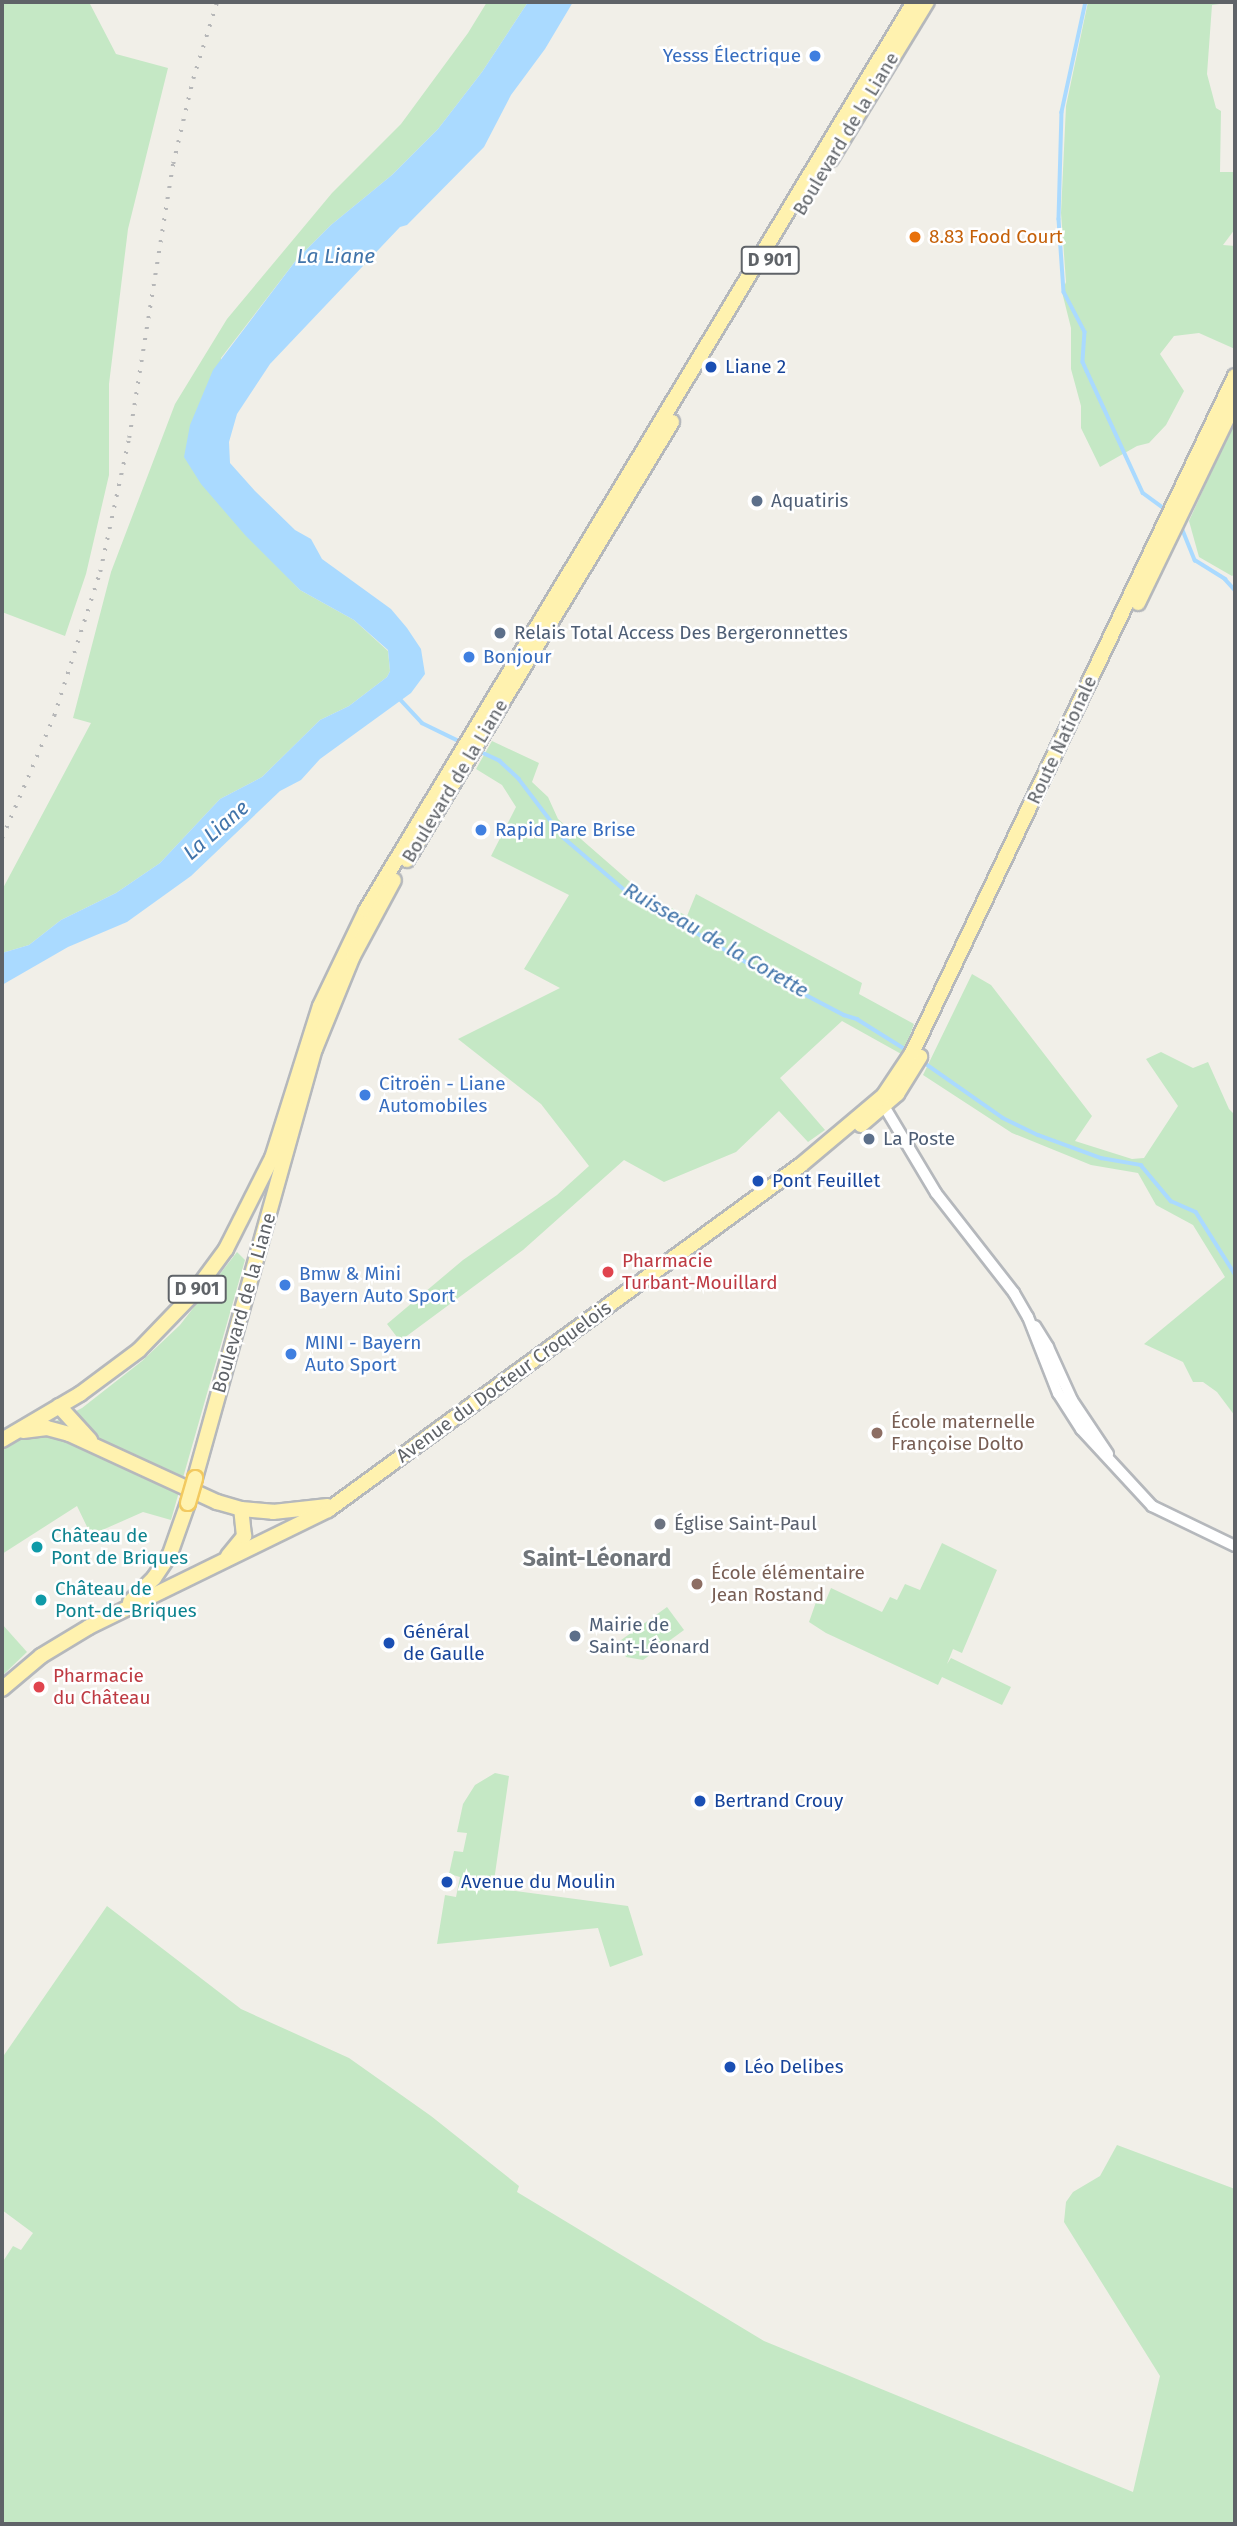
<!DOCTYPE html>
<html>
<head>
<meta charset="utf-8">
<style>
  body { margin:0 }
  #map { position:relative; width:1237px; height:2526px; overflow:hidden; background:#f1efe8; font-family:"Fira Sans",sans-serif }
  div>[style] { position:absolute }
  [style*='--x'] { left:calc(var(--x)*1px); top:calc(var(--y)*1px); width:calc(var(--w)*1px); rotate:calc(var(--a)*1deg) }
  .green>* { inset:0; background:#c5e8c5 }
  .water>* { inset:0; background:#aadaff }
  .stream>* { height:3.5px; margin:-1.75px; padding:0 1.75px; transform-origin:1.75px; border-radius:1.75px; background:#aadaff }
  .roads { filter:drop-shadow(2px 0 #b5b8bc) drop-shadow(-2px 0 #b5b8bc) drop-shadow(0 2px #b5b8bc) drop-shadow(0 -2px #b5b8bc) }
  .minor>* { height:10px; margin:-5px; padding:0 5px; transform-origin:5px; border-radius:5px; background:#fff }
  .major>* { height:14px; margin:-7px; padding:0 7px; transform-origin:7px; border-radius:7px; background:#fff2af }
  .rail>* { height:3.5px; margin-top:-1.75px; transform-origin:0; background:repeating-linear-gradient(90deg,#b6b7b8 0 2px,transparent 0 11px) }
  .bridges { filter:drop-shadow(2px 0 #f2c960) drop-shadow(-2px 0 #f2c960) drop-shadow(0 2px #f2c960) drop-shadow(0 -2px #f2c960) }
  .major-bridge>* { height:14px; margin:-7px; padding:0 7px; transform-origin:7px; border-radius:7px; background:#fff2af }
  .dots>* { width:19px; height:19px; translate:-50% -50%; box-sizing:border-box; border:4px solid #fff; border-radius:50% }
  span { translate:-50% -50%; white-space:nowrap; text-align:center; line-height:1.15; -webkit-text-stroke:5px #fff; paint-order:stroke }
  .shield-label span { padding:2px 5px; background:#fff; border:2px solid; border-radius:5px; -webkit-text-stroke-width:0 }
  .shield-label { font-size:18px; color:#5f6368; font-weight:700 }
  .shop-label { font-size:19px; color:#366cbe }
  .right { translate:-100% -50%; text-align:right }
  .left { translate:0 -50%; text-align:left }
  .street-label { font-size:19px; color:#5f6368 }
  .food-label { font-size:19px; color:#c56008 }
  .transit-label { font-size:19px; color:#164399 }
  .service-label { font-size:19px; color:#4e5e75 }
  .health-label { font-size:19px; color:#be3a42 }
  .education-label { font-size:19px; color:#785e54 }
  .worship-label { font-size:19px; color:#5b616d }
  .culture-label { font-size:19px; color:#0d838f }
  .water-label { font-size:21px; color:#4174aa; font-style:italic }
  .quarter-label { font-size:23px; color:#70757a; font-weight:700 }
  .frame { position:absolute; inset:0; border:4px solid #5f6368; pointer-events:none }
</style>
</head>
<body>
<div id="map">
  <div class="green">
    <div style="clip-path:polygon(2px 2px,89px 2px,116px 54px,168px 68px,128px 229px,109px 384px,109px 475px,86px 574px,65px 636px,2px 612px)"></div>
    <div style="clip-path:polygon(487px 2px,528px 2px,482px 72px,438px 129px,392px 175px,331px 225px,297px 259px,221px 358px,226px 511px,300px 590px,354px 620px,388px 651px,390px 671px,387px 677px,349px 706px,320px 720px,262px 777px,220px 799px,160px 863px,116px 893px,61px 920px,29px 945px,2px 953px,2px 890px,91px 723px,73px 718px,111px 572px,175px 404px,227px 319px,332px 193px,401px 124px,468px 33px)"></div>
    <div style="clip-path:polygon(1088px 2px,1235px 2px,1212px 5px,1207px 74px,1216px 108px,1221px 111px,1220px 172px,1235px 172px,1235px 229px,1223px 245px,1235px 246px,1235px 349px,1199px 333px,1174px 336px,1160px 354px,1184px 391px,1166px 425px,1149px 443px,1137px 446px,1100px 467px,1081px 428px,1081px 406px,1071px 369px,1071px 328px,1062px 292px,1066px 282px,1061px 213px,1066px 106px)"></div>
    <div style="clip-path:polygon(1235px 420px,1235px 574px,1232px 576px,1199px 557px,1189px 521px)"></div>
    <div style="clip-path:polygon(492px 741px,539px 763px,532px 782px,548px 797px,558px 819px,644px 894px,687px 916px,696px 894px,862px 983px,859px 994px,914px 1024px,903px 1055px,842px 1021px,780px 1078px,825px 1130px,808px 1142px,779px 1111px,736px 1152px,664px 1182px,624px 1160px,523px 1250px,400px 1341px,387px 1324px,463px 1260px,557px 1195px,589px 1166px,541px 1104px,458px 1039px,560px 988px,524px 969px,569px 895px,491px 856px,516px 807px,502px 785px,476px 769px)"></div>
    <div style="clip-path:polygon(972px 974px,991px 985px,1092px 1116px,1075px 1141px,1132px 1159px,1144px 1158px,1178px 1106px,1146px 1059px,1161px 1052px,1193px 1068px,1208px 1062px,1229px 1109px,1235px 1115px,1235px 1416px,1217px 1392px,1203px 1382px,1193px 1382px,1183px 1362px,1144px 1344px,1225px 1277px,1193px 1225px,1156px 1205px,1138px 1173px,1091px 1165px,1012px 1133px,923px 1075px)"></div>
    <div style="clip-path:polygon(237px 1252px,245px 1260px,171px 1520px,143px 1512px,91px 1535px,77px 1506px,2px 1554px,2px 1448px,82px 1408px,142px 1361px,180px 1325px)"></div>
    <div style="clip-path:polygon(942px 1543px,997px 1570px,962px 1653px,953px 1649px,947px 1664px,951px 1658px,1011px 1687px,1002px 1705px,942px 1677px,938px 1685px,826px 1633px,809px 1622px,816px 1602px,824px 1605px,831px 1588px,882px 1612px,890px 1597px,897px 1600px,905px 1584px,920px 1590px)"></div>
    <div style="clip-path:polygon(667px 1607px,684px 1630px,643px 1660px,626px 1657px,617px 1643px)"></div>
    <div style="clip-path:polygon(2px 1624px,27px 1652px,2px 1676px)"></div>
    <div style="clip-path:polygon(495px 1773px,509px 1776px,493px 1888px,628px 1906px,643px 1955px,610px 1967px,598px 1928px,437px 1944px,445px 1895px,456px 1897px,460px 1877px,449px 1874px,454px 1851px,463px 1852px,467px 1833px,457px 1832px,463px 1804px,475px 1785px)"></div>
    <div style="clip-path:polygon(107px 1906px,241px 2009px,349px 2058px,431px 2116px,519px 2186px,517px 2192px,764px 2341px,1133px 2492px,1160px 2376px,1064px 2222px,1066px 2202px,1073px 2192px,1100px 2176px,1117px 2145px,1235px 2189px,1235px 2524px,2px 2524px,2px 2263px,13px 2246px,21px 2250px,33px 2233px,2px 2210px,2px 2058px)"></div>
  </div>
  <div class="water">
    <div style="clip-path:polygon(528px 2px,573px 2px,545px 49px,511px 95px,484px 147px,407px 225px,400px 227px,270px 364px,237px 414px,229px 442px,230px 463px,255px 491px,295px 530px,311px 539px,322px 559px,391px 609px,407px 628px,421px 649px,425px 674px,411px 693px,320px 759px,301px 780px,280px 791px,191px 876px,127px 922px,68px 947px,2px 985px,2px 953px,29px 945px,61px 920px,116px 893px,160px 863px,220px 799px,262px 777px,320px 720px,349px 706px,387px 677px,390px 671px,388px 650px,354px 620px,300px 590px,245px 535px,201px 484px,184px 457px,190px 425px,213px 370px,297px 259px,331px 225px,392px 175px,438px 129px,482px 72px)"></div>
  </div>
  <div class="stream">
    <div style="--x:1086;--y:2;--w:113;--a:102.3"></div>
    <div style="--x:1062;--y:112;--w:107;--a:91.6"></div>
    <div style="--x:1059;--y:219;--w:73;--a:86.1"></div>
    <div style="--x:1064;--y:292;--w:45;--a:62.3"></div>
    <div style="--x:1085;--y:332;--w:30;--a:94"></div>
    <div style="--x:1083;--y:362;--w:10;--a:66"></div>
    <div style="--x:1087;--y:371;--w:134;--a:65.3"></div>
    <div style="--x:1143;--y:493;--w:24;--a:36"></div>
    <div style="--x:1182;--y:528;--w:35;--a:68"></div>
    <div style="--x:1195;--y:560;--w:36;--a:32"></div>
    <div style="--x:1225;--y:579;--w:15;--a:48"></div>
    <div style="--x:399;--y:698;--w:34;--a:47"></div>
    <div style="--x:422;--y:723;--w:46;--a:26"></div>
    <div style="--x:479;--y:751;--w:23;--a:25"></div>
    <div style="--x:500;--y:761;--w:26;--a:43"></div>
    <div style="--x:519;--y:779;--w:74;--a:52.7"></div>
    <div style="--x:564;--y:838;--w:83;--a:40.6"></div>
    <div style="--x:627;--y:892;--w:161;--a:30.5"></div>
    <div style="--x:766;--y:974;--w:88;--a:27.7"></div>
    <div style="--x:844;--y:1015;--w:14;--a:17"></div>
    <div style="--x:857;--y:1019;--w:57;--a:32"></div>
    <div style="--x:926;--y:1064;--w:94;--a:35"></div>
    <div style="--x:1003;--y:1118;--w:39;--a:26"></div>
    <div style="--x:1038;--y:1135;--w:67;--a:20.1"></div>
    <div style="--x:1101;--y:1158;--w:41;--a:9.9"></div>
    <div style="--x:1141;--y:1165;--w:47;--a:50.2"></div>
    <div style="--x:1171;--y:1201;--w:27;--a:24"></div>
    <div style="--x:1196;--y:1212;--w:73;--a:57.8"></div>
  </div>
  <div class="roads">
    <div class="minor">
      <div style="--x:881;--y:1101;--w:107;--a:59.1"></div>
      <div style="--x:936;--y:1193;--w:127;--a:52"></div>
      <div style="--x:1014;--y:1293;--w:28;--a:60"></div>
      <div style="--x:1028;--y:1317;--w:82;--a:68.5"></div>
      <div style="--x:1058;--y:1393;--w:43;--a:57.4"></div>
      <div style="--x:1081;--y:1429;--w:105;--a:47.3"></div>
      <div style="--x:1152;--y:1506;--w:92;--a:25.7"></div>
      <div style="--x:1035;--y:1326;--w:25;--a:58"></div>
      <div style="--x:1048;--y:1347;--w:58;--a:65.6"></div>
      <div style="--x:1072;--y:1400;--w:65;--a:56.3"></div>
    </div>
    <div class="major">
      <div style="--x:831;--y:159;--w:184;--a:-58.6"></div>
      <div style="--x:1138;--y:603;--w:223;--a:-64.2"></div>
      <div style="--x:407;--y:860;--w:512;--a:-58.83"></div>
      <div style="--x:861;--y:1125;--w:48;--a:-40.7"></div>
      <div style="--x:897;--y:1094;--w:44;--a:-58.1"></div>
      <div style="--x:59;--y:1406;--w:46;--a:47.6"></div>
      <div style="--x:23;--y:1431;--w:24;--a:-7"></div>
      <div style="--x:47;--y:1428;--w:23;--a:15"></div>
      <div style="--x:69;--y:1434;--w:163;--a:24.7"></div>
      <div style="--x:217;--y:1502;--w:25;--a:16"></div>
      <div style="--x:241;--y:1509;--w:32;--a:5"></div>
      <div style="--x:273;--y:1512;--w:55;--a:-6.2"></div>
      <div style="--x:2;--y:1440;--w:91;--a:-30.5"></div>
      <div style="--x:80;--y:1394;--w:74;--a:-36.7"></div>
      <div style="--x:139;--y:1350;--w:78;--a:-46"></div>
      <div style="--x:193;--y:1294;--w:56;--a:-53.7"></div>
      <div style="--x:226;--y:1249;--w:102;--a:-63.2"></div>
      <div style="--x:272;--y:1158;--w:159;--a:-72.5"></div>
      <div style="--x:320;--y:1006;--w:106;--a:-64.4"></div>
      <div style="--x:366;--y:910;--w:1061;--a:-58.89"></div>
      <div style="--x:195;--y:1478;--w:445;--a:-74.4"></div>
      <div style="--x:315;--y:1049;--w:100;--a:-67.8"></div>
      <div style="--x:353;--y:956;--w:86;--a:-61.7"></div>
      <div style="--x:228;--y:1556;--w:26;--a:-51"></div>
      <div style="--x:244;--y:1536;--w:27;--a:-96"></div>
      <div style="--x:130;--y:1602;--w:34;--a:-45"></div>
      <div style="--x:154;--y:1578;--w:29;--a:-56"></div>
      <div style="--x:170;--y:1554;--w:54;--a:-70.6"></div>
      <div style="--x:2;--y:1689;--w:51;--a:-40.2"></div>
      <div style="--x:41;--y:1656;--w:56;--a:-31.1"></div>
      <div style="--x:89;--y:1627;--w:266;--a:-26.1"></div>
      <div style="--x:328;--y:1510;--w:585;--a:-36.11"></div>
      <div style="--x:801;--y:1165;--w:109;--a:-40.1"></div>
      <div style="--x:884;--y:1095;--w:50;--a:-56.3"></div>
      <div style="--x:912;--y:1053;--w:750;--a:-64.49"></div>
    </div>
  </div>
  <div class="rail">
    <div style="--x:2;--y:838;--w:133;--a:-66.9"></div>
    <div style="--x:54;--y:716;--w:151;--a:-72.3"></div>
    <div style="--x:100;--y:572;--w:137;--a:-77.8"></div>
    <div style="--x:129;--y:438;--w:278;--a:-80.9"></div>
    <div style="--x:173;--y:164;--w:87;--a:-76.8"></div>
    <div style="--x:193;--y:79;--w:81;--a:-72.7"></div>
  </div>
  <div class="bridges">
    <div class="major-bridge">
      <div style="--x:188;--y:1503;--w:26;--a:-74"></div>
    </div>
  </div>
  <div class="dots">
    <div style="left:815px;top:56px;background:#3f7fe0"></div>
    <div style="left:915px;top:237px;background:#e8710a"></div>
    <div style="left:711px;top:367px;background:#1a4fb4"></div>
    <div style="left:757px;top:501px;background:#5c6f8a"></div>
    <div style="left:500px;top:633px;background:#5c6f8a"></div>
    <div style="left:469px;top:657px;background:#3f7fe0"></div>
    <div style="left:481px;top:830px;background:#3f7fe0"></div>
    <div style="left:365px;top:1095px;background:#3f7fe0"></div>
    <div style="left:869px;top:1139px;background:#5c6f8a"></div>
    <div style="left:758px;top:1181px;background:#1a4fb4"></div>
    <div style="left:608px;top:1272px;background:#e0444e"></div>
    <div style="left:285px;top:1285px;background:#3f7fe0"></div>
    <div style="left:291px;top:1354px;background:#3f7fe0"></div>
    <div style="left:877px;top:1433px;background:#8d6e63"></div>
    <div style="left:660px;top:1524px;background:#6b7280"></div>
    <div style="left:37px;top:1547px;background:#0f9aa8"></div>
    <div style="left:697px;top:1584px;background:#8d6e63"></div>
    <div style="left:41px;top:1600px;background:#0f9aa8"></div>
    <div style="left:575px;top:1636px;background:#5c6f8a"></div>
    <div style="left:389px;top:1643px;background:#1a4fb4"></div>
    <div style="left:39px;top:1687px;background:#e0444e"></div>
    <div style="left:700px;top:1801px;background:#1a4fb4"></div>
    <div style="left:447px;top:1882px;background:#1a4fb4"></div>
    <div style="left:730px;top:2067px;background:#1a4fb4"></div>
  </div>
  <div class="shield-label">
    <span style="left:770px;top:260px">D 901</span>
    <span style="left:197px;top:1289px">D 901</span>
  </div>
  <div class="shop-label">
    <span class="right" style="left:801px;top:56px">Yesss Électrique</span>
    <span class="left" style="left:483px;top:657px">Bonjour</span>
    <span class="left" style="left:495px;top:830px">Rapid Pare Brise</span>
    <span class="left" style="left:379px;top:1095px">Citroën - Liane<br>Automobiles</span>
    <span class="left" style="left:299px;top:1285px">Bmw &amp; Mini<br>Bayern Auto Sport</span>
    <span class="left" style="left:305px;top:1354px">MINI - Bayern<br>Auto Sport</span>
  </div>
  <div class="street-label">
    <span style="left:846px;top:134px;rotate:-59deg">Boulevard de la Liane</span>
    <span style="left:1062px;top:740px;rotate:-65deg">Route Nationale</span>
    <span style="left:455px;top:781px;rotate:-59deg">Boulevard de la Liane</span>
    <span style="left:244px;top:1303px;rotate:-74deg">Boulevard de la Liane</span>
    <span style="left:504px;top:1382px;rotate:-36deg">Avenue du Docteur Croquelois</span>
  </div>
  <div class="food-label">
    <span class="left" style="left:929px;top:237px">8.83 Food Court</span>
  </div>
  <div class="transit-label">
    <span class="left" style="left:725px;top:367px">Liane 2</span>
    <span class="left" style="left:772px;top:1181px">Pont Feuillet</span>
    <span class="left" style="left:403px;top:1643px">Général<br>de Gaulle</span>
    <span class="left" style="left:714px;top:1801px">Bertrand Crouy</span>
    <span class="left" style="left:461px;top:1882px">Avenue du Moulin</span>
    <span class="left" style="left:744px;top:2067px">Léo Delibes</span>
  </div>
  <div class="service-label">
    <span class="left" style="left:771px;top:501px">Aquatiris</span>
    <span class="left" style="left:514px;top:633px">Relais Total Access Des Bergeronnettes</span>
    <span class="left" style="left:883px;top:1139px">La Poste</span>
    <span class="left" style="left:589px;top:1636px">Mairie de<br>Saint-Léonard</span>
  </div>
  <div class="health-label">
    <span class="left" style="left:622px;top:1272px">Pharmacie<br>Turbant-Mouillard</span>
    <span class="left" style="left:53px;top:1687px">Pharmacie<br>du Château</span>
  </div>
  <div class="education-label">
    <span class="left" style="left:891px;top:1433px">École maternelle<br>Françoise Dolto</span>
    <span class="left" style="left:711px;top:1584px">École élémentaire<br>Jean Rostand</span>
  </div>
  <div class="worship-label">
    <span class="left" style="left:674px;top:1524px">Église Saint-Paul</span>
  </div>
  <div class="culture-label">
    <span class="left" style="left:51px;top:1547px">Château de<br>Pont de Briques</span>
    <span class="left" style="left:55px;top:1600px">Château de<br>Pont-de-Briques</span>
  </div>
  <div class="water-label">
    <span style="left:336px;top:256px">La Liane</span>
    <span style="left:216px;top:830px;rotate:-41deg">La Liane</span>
    <span style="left:716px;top:940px;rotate:30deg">Ruisseau de la Corette</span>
  </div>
  <div class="quarter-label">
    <span style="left:597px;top:1558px">Saint-Léonard</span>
  </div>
  <div class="frame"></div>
</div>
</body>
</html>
